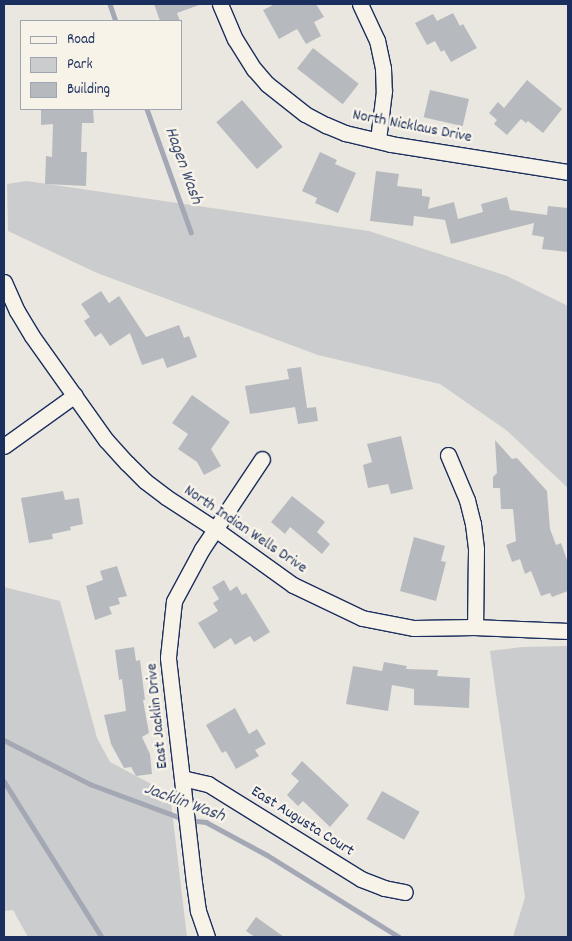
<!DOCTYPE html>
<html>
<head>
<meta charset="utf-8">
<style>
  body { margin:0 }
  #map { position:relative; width:572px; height:941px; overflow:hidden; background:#eae7e0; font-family:Dekko,sans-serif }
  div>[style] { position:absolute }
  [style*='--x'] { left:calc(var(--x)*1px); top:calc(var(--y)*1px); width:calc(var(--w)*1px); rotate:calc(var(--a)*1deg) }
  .green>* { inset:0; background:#cbcccd }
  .stream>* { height:4.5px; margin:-2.25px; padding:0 2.25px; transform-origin:2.25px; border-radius:2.25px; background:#a3a8b4 }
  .building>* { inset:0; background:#b6babf; transform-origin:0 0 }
  .roads { filter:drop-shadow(1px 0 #1b2f5e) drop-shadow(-1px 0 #1b2f5e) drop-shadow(0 1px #1b2f5e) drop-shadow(0 -1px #1b2f5e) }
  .street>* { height:15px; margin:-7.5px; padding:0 7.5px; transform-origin:7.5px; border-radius:7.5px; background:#f7f3e8 }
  span { translate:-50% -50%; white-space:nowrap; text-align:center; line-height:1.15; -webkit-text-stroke:5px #f7f3e8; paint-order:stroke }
  .street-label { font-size:16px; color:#1b2f5e }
  .water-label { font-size:18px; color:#445378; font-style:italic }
  .frame { position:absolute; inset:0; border:5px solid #1b2f5e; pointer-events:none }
  .legend { position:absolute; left:20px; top:20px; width:162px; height:90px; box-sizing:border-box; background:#f7f3e8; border:1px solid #9fa5b1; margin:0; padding:6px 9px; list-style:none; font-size:15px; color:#1b2f5e }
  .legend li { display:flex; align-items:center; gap:10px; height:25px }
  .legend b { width:25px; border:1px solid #9fa5b1 }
</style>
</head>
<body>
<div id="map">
  <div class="green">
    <div style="clip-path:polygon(27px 181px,369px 231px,507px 276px,568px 306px,568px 488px,506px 430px,440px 384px,318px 355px,97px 273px,8px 231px,7px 184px)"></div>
    <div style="clip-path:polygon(4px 587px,60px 601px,97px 738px,110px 762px,170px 794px,187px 937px,28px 937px,13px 910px,4px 911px)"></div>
    <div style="clip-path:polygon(568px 646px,568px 937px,513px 937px,525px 897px,490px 651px,522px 647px)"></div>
  </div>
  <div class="stream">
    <div style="--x:110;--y:4;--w:18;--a:71"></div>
    <div style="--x:147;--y:109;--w:131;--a:70.3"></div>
    <div style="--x:4;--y:740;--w:97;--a:27.1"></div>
    <div style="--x:90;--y:784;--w:103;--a:20.4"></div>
    <div style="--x:187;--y:820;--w:19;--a:6"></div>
    <div style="--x:206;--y:822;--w:69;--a:28.4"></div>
    <div style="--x:267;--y:855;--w:155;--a:31.8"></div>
    <div style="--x:4;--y:781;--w:184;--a:57.9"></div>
  </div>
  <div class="building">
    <div style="clip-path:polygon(154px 4px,199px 4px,199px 5px,177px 13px,180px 21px,160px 21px)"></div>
    <div style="clip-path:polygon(275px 4px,316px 4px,324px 17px,314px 22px,321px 36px,306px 44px,297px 29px,279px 39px,263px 10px)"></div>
    <div style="clip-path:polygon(453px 13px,460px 26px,463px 24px,477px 48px,451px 62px,444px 50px,441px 52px,435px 41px,427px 45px,415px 23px,433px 14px,437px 21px)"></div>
    <div style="left:313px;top:48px;width:58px;height:26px;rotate:38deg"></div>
    <div style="clip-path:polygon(527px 80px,562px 109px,543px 133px,528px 121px,526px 123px,521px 119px,507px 135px,494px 124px,497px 120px,489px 113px,498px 102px,504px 108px)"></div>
    <div style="left:430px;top:90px;width:40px;height:28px;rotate:13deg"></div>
    <div style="left:242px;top:100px;width:62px;height:34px;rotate:49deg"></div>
    <div style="clip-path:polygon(41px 109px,93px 109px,94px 123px,82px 123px,81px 152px,87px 152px,86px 186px,45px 184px,46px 156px,52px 157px,53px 124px,41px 125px)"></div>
    <div style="clip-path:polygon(320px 152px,337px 160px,335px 164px,356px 173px,338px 213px,315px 203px,317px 198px,302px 191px)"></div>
    <div style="clip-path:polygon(376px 171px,399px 174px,397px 186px,422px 189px,422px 196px,430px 197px,428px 209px,454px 202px,458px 219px,483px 212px,481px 204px,507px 197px,510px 210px,547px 215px,548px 206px,568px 208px,568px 252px,542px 249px,544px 237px,532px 235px,534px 223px,451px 244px,445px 220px,414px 216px,413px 226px,370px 221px)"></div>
    <div style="clip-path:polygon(101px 291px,109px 303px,119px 296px,146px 337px,179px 325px,184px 338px,189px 336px,197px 357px,167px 368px,163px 358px,142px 365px,130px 333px,110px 346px,101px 333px,95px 337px,84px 321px,90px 317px,81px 304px)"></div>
    <div style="clip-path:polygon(301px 367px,307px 408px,316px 407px,318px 421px,298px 424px,295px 407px,250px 414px,245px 386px,289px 379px,287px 369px)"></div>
    <div style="clip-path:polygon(192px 395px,230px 422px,211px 449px,221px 466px,204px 475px,197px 462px,178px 449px,188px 434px,172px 423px)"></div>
    <div style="clip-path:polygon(401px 436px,413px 489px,391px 494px,388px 484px,368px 488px,363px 465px,372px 462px,367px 444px)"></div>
    <div style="clip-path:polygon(495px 440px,512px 459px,517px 458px,547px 491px,550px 529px,556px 545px,561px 543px,568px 563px,568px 591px,552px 597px,550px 593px,541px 596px,531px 571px,525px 574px,520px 559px,512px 562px,506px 545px,516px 541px,513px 509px,501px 509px,500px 488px,493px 488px,493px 477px,497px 473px)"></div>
    <div style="clip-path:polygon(63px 491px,65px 500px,79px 498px,83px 524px,70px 527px,71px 530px,52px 534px,53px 539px,29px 543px,21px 498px)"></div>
    <div style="clip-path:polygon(292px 496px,325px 522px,317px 532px,330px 544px,322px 554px,290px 527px,285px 534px,271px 522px)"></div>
    <div style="clip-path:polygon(414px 537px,445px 546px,441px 561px,446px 562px,436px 601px,400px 591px)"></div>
    <div style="clip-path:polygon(117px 566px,127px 596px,118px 598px,120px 604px,109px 607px,112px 614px,95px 620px,86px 586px,103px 580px,100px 571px)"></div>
    <div style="clip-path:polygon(224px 580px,230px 591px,237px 586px,242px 595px,246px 593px,270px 632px,254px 642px,250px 636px,235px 645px,231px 638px,214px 649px,198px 623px,218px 611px,213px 603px,219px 599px,212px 587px)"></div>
    <div style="clip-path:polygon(134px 647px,136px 661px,140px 660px,145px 700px,143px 700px,149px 733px,142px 737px,150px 754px,152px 774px,136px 776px,131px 767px,124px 768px,111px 744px,104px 715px,126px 711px,122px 679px,119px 680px,115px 650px)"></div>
    <div style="clip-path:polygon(384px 662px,407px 666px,406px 669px,438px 670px,437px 676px,470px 678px,469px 708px,414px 705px,414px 689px,392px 685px,388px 711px,346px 704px,353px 666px,382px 671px)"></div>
    <div style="clip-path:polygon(235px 708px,249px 734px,257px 729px,266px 744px,255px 750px,259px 756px,236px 769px,226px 751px,222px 753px,206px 725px)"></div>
    <div style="clip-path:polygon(302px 761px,349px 805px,330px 827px,303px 801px,298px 806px,287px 795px,299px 781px,291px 774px)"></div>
    <div style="left:382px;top:791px;width:43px;height:32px;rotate:29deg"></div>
    <div style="clip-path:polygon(256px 917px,284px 937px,255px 937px,246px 931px)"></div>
  </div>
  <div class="roads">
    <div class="street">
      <div style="--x:220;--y:4;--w:38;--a:67"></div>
      <div style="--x:235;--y:39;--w:36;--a:58"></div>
      <div style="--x:254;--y:69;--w:20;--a:49"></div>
      <div style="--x:267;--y:84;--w:48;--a:38.3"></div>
      <div style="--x:305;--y:114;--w:24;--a:28"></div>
      <div style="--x:326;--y:125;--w:21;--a:23"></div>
      <div style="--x:345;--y:133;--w:47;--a:13.4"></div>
      <div style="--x:391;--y:144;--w:179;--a:9"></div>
      <div style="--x:360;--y:4;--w:40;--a:65"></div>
      <div style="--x:377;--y:40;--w:29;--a:78"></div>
      <div style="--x:383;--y:68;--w:23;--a:88"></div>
      <div style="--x:384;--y:91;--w:49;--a:97"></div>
      <div style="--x:4;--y:282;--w:32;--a:66"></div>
      <div style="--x:17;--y:311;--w:29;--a:59"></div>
      <div style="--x:32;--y:336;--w:128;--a:54.6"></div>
      <div style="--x:106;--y:440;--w:31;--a:48"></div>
      <div style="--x:127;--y:463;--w:25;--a:45"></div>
      <div style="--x:145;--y:481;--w:26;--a:37"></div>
      <div style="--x:166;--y:497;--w:59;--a:33.1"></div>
      <div style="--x:215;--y:529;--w:96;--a:35.7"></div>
      <div style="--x:293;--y:585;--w:76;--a:25.6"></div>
      <div style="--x:362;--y:618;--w:53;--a:10.9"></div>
      <div style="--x:414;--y:628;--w:61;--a:-0.9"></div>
      <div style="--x:475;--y:627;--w:93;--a:2.5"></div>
      <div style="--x:4;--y:446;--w:87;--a:-35.7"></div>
      <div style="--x:448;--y:455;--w:49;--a:67.1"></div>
      <div style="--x:467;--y:500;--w:25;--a:76"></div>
      <div style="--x:473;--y:524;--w:25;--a:83"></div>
      <div style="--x:476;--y:549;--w:78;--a:90.7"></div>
      <div style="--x:182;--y:778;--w:27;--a:13"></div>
      <div style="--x:208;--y:784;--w:180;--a:31.8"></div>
      <div style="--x:361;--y:879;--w:25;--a:21"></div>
      <div style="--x:384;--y:888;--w:21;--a:11"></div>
      <div style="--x:207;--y:937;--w:28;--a:-109"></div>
      <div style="--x:198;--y:911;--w:28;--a:-98"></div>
      <div style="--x:194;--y:883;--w:227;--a:-96.6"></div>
      <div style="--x:168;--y:657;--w:56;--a:-83.9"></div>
      <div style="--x:174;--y:601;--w:59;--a:-61.7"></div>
      <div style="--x:202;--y:549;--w:108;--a:-56.3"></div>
    </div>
  </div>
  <div class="street-label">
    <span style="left:412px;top:127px;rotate:11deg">North Nicklaus Drive</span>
    <span style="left:245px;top:530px;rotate:34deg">North Indian Wells Drive</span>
    <span style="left:158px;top:716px;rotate:-96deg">East Jacklin Drive</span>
    <span style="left:302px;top:822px;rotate:32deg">East Augusta Court</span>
  </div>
  <div class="water-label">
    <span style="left:182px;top:166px;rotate:70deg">Hagen Wash</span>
    <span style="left:184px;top:804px;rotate:20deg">Jacklin Wash</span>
  </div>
  <div class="frame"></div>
  <ul class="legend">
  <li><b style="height:6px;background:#f7f3e8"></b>Road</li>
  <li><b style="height:14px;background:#cbcccd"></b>Park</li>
  <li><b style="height:14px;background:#b6babf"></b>Building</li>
  </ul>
</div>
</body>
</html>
